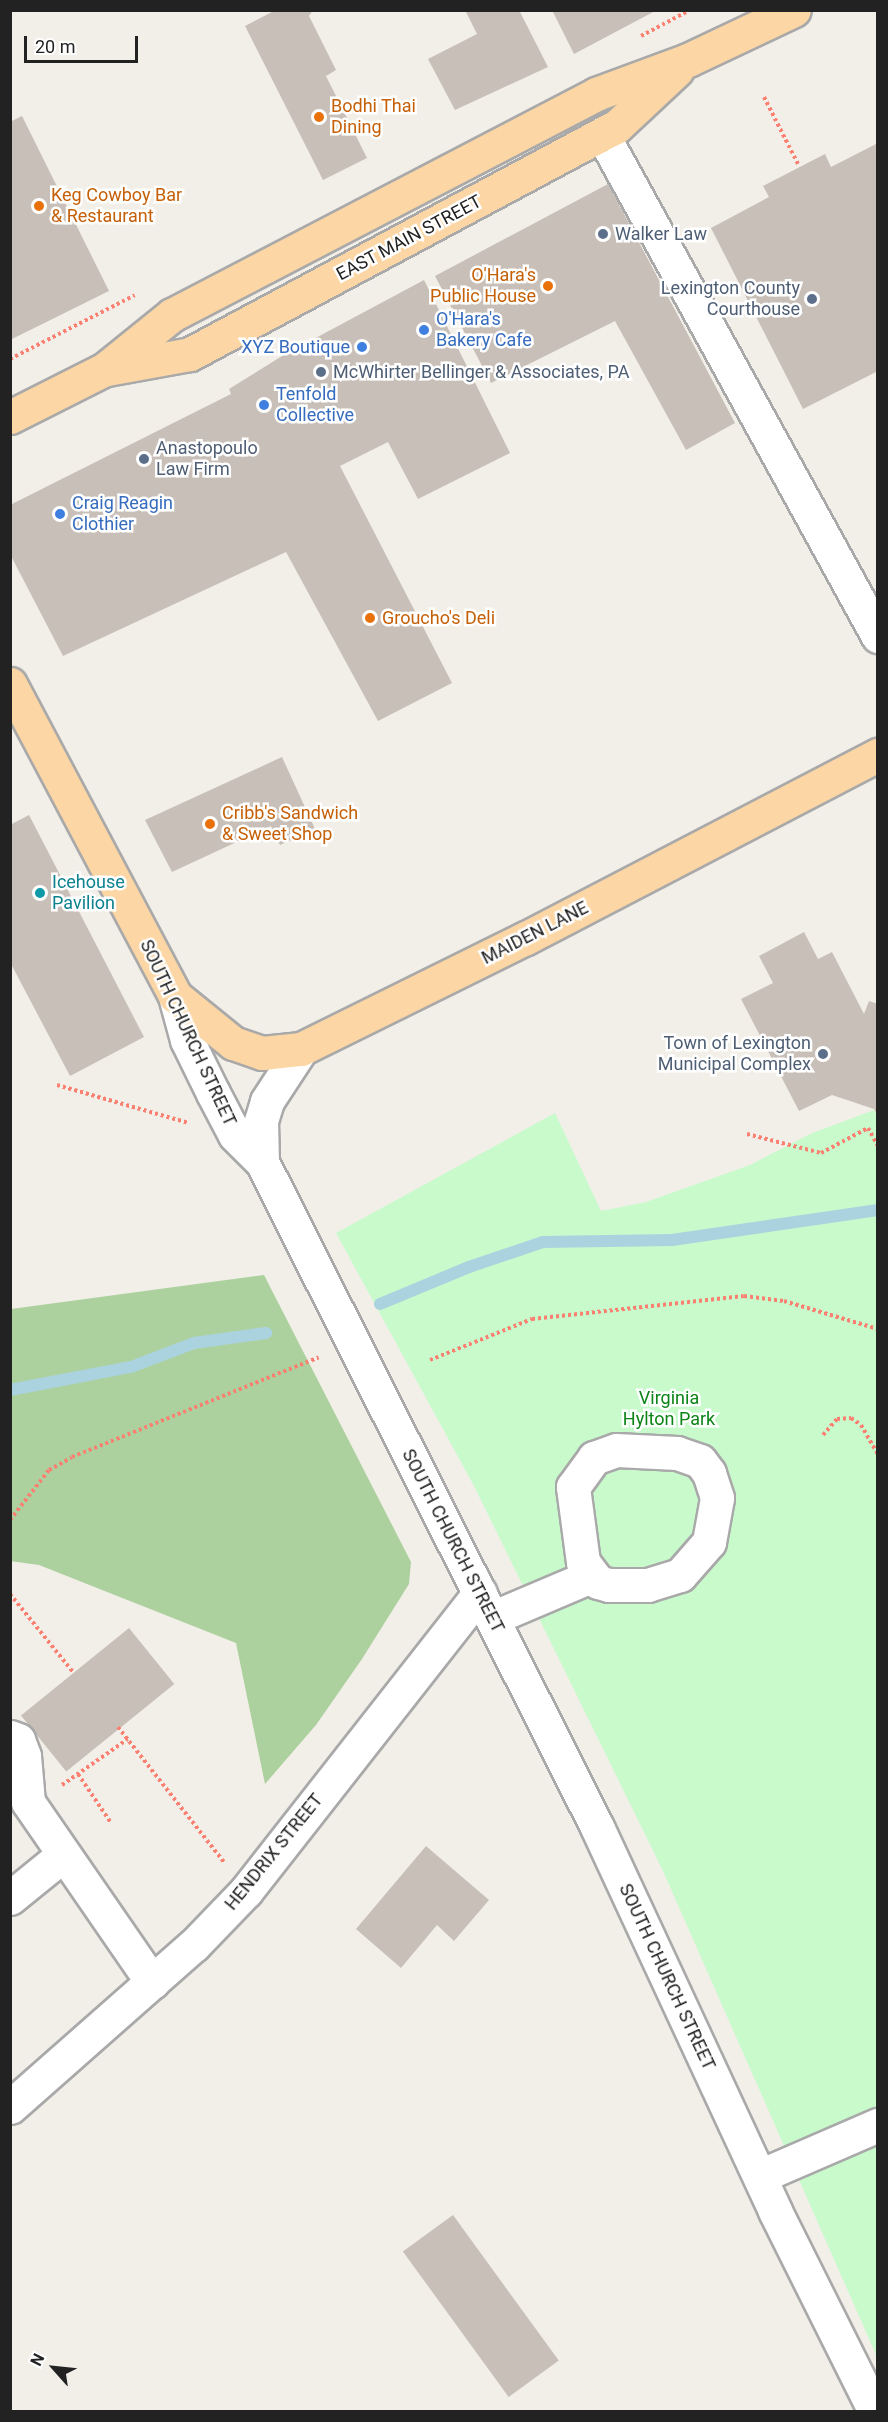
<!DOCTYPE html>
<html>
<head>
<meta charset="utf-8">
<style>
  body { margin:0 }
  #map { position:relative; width:888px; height:2422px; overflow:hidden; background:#f2efe9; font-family:Roboto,sans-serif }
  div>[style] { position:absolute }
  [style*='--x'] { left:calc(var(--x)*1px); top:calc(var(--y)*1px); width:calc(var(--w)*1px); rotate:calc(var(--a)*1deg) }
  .forest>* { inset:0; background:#add19e }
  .park>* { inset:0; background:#c8facc }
  .stream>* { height:12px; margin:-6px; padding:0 6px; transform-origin:6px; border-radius:6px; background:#aad3df }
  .building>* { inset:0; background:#c7bfb8; transform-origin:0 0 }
  .path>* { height:4px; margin-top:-2px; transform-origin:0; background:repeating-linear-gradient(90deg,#fa8072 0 3px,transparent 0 6px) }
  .roads { filter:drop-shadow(2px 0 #a9a9a9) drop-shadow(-2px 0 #a9a9a9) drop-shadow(0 2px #a9a9a9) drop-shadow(0 -2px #a9a9a9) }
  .minor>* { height:33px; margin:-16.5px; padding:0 16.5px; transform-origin:16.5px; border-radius:16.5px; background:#fff }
  .major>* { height:33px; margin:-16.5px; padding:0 16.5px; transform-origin:16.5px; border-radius:16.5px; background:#fcd6a4 }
  .dots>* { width:16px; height:16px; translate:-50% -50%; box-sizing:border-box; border:3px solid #fff; border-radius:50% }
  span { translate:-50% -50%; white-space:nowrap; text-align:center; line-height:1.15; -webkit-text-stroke:5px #fff; paint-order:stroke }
  .food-label { font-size:18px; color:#c56008 }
  .left { translate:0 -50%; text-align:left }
  .right { translate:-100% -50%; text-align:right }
  .service-label { font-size:18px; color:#4e5e75 }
  .street-label { font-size:18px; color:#222 }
  .shop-label { font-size:18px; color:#366cbe }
  .culture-label { font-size:18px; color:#0d838f }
  .park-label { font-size:18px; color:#0c8416 }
  .frame { position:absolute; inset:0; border:12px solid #222; pointer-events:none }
  .north { position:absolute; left:24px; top:2338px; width:60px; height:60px; -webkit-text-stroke:4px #fff; paint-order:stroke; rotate:297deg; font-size:16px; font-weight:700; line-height:24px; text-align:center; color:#222 }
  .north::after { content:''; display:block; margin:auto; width:21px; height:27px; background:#222; clip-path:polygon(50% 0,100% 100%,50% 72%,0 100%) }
  .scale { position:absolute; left:24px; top:36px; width:114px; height:27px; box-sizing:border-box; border:3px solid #222; border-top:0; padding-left:8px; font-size:18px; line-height:21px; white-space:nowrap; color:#222; -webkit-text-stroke:4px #fff; paint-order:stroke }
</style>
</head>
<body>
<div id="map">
  <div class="forest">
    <div style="clip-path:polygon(264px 1275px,411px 1562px,409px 1584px,362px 1659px,316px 1725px,265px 1784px,236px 1643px,39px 1565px,10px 1561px,11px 1309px)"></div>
  </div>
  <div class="park">
    <div style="clip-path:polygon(874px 1110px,877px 1116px,877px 2357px,663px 1871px,474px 1486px,336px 1233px,555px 1113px,601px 1211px,646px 1202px,750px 1165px,810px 1134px)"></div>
  </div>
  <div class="stream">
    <div style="--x:380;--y:1304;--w:96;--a:-22.6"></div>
    <div style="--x:469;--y:1267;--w:78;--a:-18.7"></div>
    <div style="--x:543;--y:1242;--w:129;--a:-0.9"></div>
    <div style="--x:672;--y:1240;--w:208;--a:-8.3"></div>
    <div style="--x:10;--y:1390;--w:123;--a:-10.8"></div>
    <div style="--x:131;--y:1367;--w:67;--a:-20.9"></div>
    <div style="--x:194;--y:1343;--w:73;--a:-7.9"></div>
  </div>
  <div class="building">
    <div style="clip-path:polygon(276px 10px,313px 10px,309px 16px,336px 70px,326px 76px,367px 158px,323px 180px,245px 26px)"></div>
    <div style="clip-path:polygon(465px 10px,519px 10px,548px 67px,455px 110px,428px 59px,477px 34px)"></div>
    <div style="clip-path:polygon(552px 10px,657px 10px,574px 54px)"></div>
    <div style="clip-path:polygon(22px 116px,109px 291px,10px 340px,10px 122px)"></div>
    <div style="clip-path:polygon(878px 143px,878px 371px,803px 409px,711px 228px,769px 197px,763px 186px,825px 154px,831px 167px)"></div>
    <div style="clip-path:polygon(608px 184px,735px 423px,686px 450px,615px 321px,491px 383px,435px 276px)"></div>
    <div style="clip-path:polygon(424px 280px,510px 453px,418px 499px,388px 442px,340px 466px,452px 683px,378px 721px,286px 552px,63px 656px,10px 554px,10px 505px,231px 394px,229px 389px,282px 356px)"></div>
    <div style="clip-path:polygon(282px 757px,315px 829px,280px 845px,271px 826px,172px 872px,145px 820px)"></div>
    <div style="clip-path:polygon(29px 815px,144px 1037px,70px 1076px,10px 962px,10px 825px)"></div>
    <div style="clip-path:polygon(804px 932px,818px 959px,832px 952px,864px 1014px,869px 1001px,878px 1004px,878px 1116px,874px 1109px,832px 1095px,799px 1111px,741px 999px,773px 983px,759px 956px)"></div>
    <div style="left:129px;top:1628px;width:72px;height:139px;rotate:51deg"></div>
    <div style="clip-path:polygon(426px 1846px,489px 1900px,454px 1941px,437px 1925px,401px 1968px,356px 1929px)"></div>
    <div style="left:453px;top:2215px;width:180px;height:62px;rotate:54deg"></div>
  </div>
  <div class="path">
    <div style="--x:641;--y:36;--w:55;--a:-28"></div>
    <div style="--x:764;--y:97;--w:75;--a:63.1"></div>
    <div style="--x:10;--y:359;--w:140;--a:-27.1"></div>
    <div style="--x:57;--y:1085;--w:137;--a:16.1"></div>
    <div style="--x:747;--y:1134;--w:76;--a:14.4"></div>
    <div style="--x:821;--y:1153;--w:53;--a:-28"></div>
    <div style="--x:868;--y:1128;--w:21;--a:61"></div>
    <div style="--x:430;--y:1360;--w:110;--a:-21.9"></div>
    <div style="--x:532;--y:1319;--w:213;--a:-6.2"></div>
    <div style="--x:744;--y:1296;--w:40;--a:7.1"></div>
    <div style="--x:784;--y:1301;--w:98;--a:16.6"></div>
    <div style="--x:823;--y:1435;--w:21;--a:-49"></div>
    <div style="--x:837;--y:1419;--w:14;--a:-4"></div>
    <div style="--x:851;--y:1418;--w:12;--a:35"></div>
    <div style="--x:861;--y:1425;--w:34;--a:60"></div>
    <div style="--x:10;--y:1520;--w:63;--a:-52"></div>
    <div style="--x:49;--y:1470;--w:26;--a:-29"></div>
    <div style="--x:72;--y:1457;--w:266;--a:-22"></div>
    <div style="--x:10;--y:1594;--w:100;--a:51.1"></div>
    <div style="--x:118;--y:1727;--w:172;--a:51.9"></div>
    <div style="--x:78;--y:1774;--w:59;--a:56"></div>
    <div style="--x:62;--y:1785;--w:80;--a:-34.9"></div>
    <div style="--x:878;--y:2226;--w:37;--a:90"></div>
  </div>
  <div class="roads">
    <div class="minor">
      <div style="--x:602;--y:134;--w:573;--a:61.2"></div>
      <div style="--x:175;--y:996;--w:46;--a:74.7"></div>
      <div style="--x:187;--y:1040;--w:59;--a:63.9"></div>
      <div style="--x:213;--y:1093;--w:47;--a:62.4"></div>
      <div style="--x:235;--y:1135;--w:38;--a:45"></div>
      <div style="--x:262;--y:1162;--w:745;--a:63.26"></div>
      <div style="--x:597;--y:1827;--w:423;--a:65.1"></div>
      <div style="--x:775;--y:2211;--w:225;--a:63.5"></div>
      <div style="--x:262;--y:1162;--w:41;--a:-91.4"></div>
      <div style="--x:261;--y:1121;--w:21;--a:-73"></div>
      <div style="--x:267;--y:1101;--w:62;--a:-56.8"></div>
      <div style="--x:616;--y:1450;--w:61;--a:2.8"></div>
      <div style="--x:677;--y:1453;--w:24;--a:19"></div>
      <div style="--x:700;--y:1461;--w:15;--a:53"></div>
      <div style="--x:709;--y:1473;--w:26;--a:72"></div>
      <div style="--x:717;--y:1498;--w:45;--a:100.3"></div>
      <div style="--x:709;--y:1542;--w:44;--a:131.3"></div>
      <div style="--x:680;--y:1575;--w:34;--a:163"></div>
      <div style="--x:648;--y:1585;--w:39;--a:180"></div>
      <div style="--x:609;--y:1585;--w:11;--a:-165"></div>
      <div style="--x:598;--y:1582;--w:25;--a:-127"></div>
      <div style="--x:583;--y:1562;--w:76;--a:-97.6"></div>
      <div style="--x:573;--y:1487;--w:36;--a:-54"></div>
      <div style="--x:594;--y:1458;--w:23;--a:-20"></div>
      <div style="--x:492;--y:1618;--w:108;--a:-23"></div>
      <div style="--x:10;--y:1737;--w:9;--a:21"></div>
      <div style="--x:18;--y:1740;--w:17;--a:69"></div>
      <div style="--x:24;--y:1756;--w:46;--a:85"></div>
      <div style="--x:28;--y:1802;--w:219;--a:55.4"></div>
      <div style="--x:10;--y:1898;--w:68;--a:-39.1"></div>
      <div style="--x:10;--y:2107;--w:245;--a:-41.4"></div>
      <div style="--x:194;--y:1945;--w:75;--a:-46.1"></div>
      <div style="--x:246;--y:1891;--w:379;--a:-51.9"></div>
      <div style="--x:760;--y:2176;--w:129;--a:-23.4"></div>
    </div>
    <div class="major">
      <div style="--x:107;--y:369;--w:84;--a:-10.2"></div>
      <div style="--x:190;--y:354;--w:483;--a:-28.1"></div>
      <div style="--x:616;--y:127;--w:83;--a:-43.1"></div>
      <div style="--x:10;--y:417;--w:106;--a:-26.8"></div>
      <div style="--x:105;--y:369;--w:86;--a:-38.9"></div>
      <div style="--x:172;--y:315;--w:478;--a:-27.5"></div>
      <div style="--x:596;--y:94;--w:98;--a:-20.3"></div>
      <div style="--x:688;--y:60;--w:117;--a:-25.3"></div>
      <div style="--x:10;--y:684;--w:353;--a:62.1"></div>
      <div style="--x:175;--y:996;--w:75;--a:39"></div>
      <div style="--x:233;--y:1043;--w:31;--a:19"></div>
      <div style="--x:262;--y:1053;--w:39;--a:-6"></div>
      <div style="--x:301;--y:1049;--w:251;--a:-26.3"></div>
      <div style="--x:526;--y:938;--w:397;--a:-27.5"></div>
    </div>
  </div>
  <div class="dots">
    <div style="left:319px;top:117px;background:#e8710a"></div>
    <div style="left:39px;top:206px;background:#e8710a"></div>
    <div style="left:603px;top:234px;background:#5c6f8a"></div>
    <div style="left:548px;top:286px;background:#e8710a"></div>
    <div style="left:812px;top:299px;background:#5c6f8a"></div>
    <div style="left:424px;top:330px;background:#3f7fe0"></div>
    <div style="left:362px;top:347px;background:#3f7fe0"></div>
    <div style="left:321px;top:372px;background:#5c6f8a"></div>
    <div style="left:264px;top:405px;background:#3f7fe0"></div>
    <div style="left:144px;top:459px;background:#5c6f8a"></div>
    <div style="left:60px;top:514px;background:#3f7fe0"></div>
    <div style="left:370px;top:618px;background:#e8710a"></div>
    <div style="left:210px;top:824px;background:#e8710a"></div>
    <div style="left:40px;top:893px;background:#0f9aa8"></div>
    <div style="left:823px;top:1054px;background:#5c6f8a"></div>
  </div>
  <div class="food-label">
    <span class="left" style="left:331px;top:117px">Bodhi Thai<br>Dining</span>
    <span class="left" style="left:51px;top:206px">Keg Cowboy Bar<br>&amp; Restaurant</span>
    <span class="right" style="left:536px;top:286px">O'Hara's<br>Public House</span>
    <span class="left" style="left:382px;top:618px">Groucho's Deli</span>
    <span class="left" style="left:222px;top:824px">Cribb's Sandwich<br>&amp; Sweet Shop</span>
  </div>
  <div class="service-label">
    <span class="left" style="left:615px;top:234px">Walker Law</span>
    <span class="right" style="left:800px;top:299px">Lexington County<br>Courthouse</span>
    <span class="left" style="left:333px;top:372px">McWhirter Bellinger &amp; Associates, PA</span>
    <span class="left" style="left:156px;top:459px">Anastopoulo<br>Law Firm</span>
    <span class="right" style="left:811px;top:1054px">Town of Lexington<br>Municipal Complex</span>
  </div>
  <div class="street-label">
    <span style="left:409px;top:238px;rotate:-28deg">EAST MAIN STREET</span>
    <span style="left:535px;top:933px;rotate:-27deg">MAIDEN LANE</span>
    <span style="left:188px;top:1033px;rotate:65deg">SOUTH CHURCH STREET</span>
    <span style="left:453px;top:1541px;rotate:63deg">SOUTH CHURCH STREET</span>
    <span style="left:274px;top:1852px;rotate:-51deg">HENDRIX STREET</span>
    <span style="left:667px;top:1977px;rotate:65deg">SOUTH CHURCH STREET</span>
  </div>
  <div class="shop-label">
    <span class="left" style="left:436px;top:330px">O'Hara's<br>Bakery Cafe</span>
    <span class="right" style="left:350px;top:347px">XYZ Boutique</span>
    <span class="left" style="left:276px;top:405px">Tenfold<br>Collective</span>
    <span class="left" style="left:72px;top:514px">Craig Reagin<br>Clothier</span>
  </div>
  <div class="culture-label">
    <span class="left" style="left:52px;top:893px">Icehouse<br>Pavilion</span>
  </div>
  <div class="park-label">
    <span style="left:669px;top:1409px">Virginia<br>Hylton Park</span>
  </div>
  <div class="frame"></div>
  <div class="north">N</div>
  <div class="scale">20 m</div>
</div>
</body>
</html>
